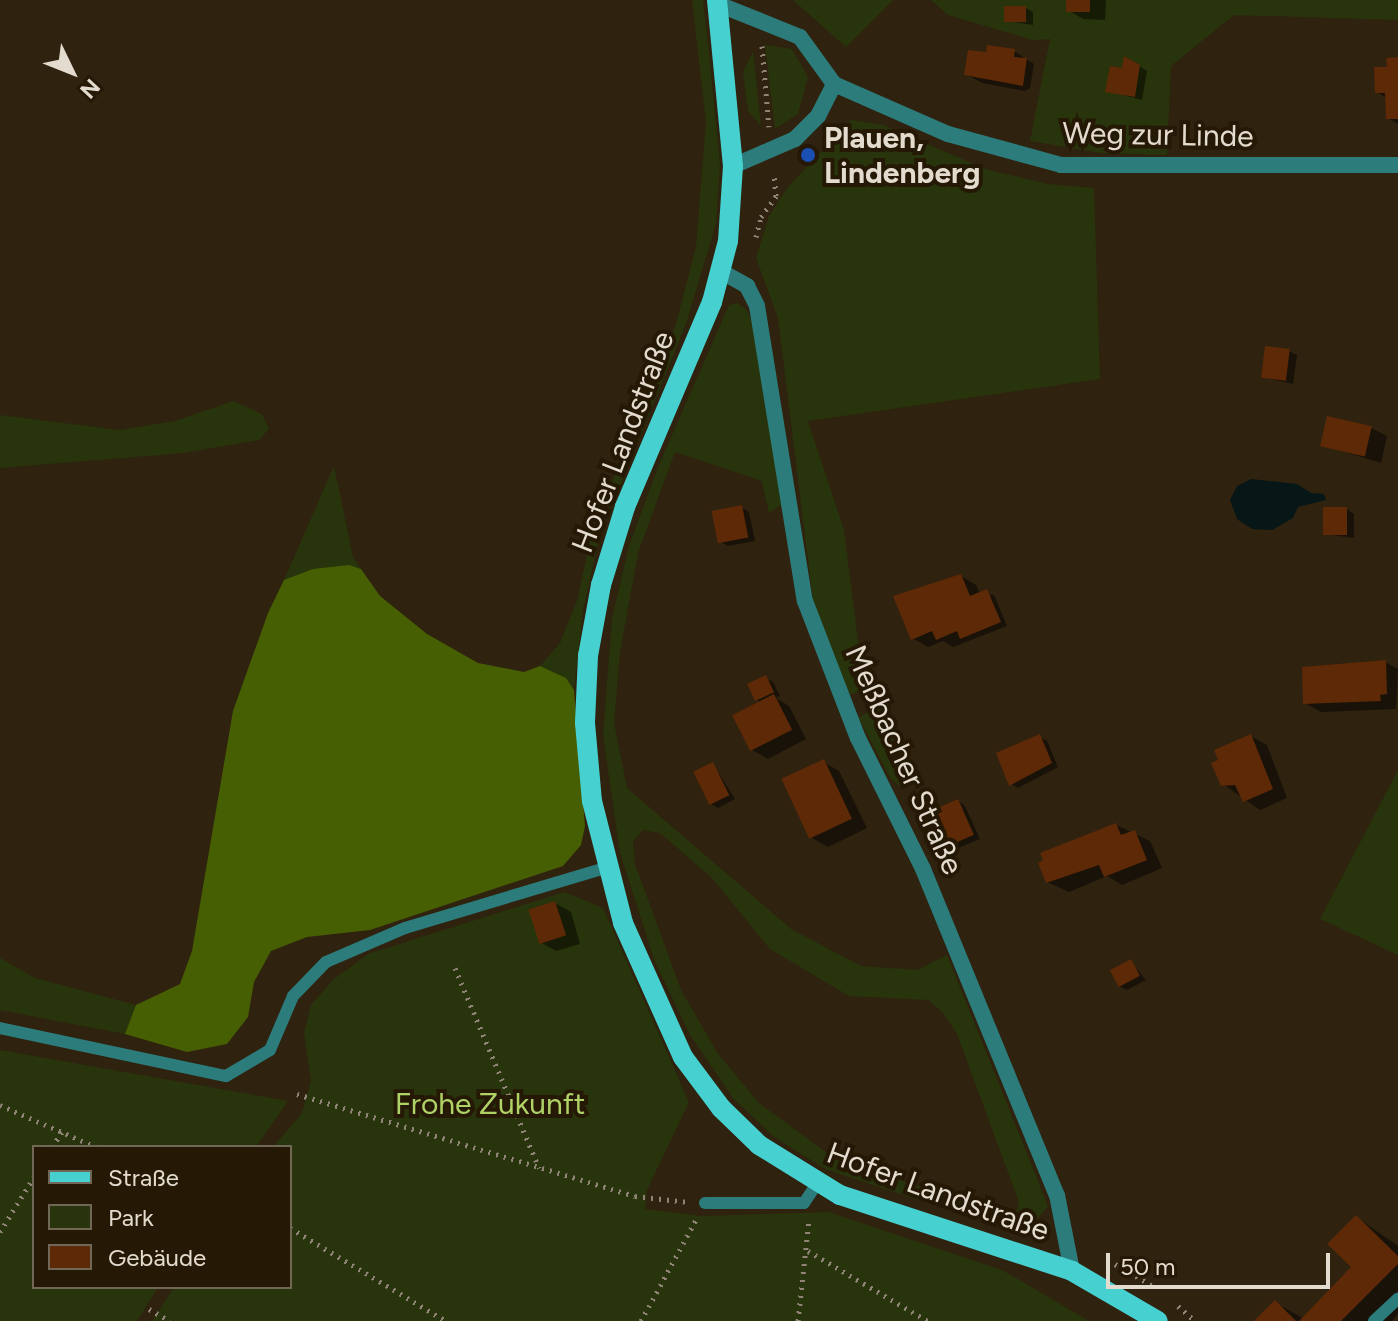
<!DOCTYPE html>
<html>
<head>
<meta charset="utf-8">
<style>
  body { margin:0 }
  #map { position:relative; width:1398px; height:1321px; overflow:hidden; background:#2f220f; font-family:Figtree,sans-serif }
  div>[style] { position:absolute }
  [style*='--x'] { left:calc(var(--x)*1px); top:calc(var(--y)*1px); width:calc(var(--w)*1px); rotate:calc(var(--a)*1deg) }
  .green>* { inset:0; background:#28340b }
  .forest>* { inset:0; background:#475f03 }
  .water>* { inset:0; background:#071717 }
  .shadow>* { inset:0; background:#0007 }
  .building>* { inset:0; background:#5e2906; transform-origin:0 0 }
  .path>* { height:5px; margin-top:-2.5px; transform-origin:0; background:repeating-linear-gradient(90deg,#8f8475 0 2px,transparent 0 8px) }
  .service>* { height:12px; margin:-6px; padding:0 6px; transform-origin:6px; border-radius:6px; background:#2c7c7c }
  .minor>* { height:16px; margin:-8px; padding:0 8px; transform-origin:8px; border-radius:8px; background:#2c7c7c }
  .primary>* { height:20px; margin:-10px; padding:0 10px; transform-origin:10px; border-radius:10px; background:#46d0d0 }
  .dots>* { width:22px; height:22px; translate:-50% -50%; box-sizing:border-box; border:4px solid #251906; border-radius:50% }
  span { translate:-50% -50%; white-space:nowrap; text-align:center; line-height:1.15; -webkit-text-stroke:8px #251906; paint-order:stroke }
  .street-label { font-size:30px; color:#e4dbcf }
  .poi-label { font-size:30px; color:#e4dbcf; font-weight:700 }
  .left { translate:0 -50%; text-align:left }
  .park-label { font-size:30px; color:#afd267 }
  .legend { position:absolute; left:32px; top:1145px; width:260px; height:144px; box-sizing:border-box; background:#251906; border:2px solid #716756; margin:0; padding:10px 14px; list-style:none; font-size:24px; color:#e4dbcf }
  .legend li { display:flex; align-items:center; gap:16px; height:40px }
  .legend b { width:40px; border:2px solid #716756 }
  .north { position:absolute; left:32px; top:32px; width:80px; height:80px; -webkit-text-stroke:6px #251906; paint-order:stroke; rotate:133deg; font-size:22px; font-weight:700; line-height:32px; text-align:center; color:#e4dbcf }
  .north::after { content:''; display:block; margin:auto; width:28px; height:36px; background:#e4dbcf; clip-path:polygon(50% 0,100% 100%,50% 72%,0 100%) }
  .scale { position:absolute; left:1106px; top:1253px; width:224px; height:36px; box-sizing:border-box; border:4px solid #e4dbcf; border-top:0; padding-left:10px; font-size:24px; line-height:28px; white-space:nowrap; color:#e4dbcf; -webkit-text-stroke:6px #251906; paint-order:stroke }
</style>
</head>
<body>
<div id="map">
  <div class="green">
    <div style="clip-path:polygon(692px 0,703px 0,709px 54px,720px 164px,716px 224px,686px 324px,600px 534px,583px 611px,574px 690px,566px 678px,540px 666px,560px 643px,577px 601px,592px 532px,676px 324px,696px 247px,706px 122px)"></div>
    <div style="clip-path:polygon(793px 0,893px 0,846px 47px)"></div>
    <div style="clip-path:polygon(931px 0,1398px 0,1398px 20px,1234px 15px,1171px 66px,1167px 155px,1101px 153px,1030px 141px,1050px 39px,1033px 40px,948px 15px)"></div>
    <div style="clip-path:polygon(765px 45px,792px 49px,808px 77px,798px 114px,775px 129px)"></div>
    <div style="clip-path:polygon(753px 51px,761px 126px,748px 111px,743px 72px)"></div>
    <div style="clip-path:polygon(851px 120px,884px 125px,985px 169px,1048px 184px,1094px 188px,1100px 379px,808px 421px,844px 530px,858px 641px,877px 683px,850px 695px,833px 664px,813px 600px,778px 318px,756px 258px,769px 216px,787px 188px)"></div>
    <div style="clip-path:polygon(evenodd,737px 303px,746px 309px,755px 328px,781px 505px,769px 513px,762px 481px,675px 452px,638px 553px,620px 652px,614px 723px,627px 788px,791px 929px,861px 966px,917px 970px,947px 955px,1048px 1206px,1024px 1235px,825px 1169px,774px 1137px,733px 1098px,690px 1035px,655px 962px,620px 853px,603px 735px,612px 618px,629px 546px,658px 467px,729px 305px,737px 303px,643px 830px,660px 833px,712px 878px,770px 949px,849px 996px,929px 1000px,944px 1014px,957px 1034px,1019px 1202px,1018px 1209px,1009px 1214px,838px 1161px,759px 1103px,718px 1054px,681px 990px,635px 864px,633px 841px,643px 830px)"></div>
    <div style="clip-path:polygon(233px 401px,262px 414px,269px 429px,259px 440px,183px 453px,0 468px,0 415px,120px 430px,175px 421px)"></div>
    <div style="clip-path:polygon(334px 466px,353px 557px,361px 569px,349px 565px,284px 580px)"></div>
    <div style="clip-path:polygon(886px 704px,919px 780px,902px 788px,891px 779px,858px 717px)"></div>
    <div style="clip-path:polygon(1398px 770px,1398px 955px,1320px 919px)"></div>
    <div style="clip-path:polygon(564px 892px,603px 908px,689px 1102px,647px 1190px,645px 1209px,701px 1216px,829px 1212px,1004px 1271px,1089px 1321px,152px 1321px,174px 1287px,290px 1287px,290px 1147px,273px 1147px,302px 1113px,311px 1081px,304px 1033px,311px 1005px,334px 979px,368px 954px)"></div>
    <div style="clip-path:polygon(0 958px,35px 978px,136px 1005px,125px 1034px,0 1010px)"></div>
    <div style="clip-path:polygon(0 1050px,288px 1101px,256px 1147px,34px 1147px,34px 1287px,158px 1287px,137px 1321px,0 1321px)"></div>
  </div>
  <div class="forest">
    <div style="clip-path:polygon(349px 565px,361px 569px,380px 596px,427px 634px,478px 663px,524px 672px,540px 666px,566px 678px,574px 690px,585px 826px,581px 845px,563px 866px,370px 930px,307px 937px,271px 951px,254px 982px,248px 1017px,227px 1044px,187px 1052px,125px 1034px,136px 1005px,180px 984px,192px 951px,233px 711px,268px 613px,284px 580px,313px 569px)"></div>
  </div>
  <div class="water">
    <div style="clip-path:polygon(1251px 479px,1297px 484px,1311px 493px,1324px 494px,1326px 500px,1298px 507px,1293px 518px,1272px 530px,1252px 529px,1237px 519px,1230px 500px,1237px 486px)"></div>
  </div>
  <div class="shadow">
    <div style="clip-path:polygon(1068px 0,1106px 0,1105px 20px,1083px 19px,1068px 10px)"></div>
    <div style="clip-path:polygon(1026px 8px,1033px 12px,1033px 25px,1006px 21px)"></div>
    <div style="clip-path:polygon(1014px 51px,1034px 64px,1030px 88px,1025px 91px,982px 83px,966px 74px,988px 54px)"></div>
    <div style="clip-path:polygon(1126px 58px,1147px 71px,1142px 100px,1108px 91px,1124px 71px)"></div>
    <div style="clip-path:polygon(1398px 59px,1398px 124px,1388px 118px,1388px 99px,1377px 92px)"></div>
    <div style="clip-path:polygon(1289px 351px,1297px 355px,1293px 384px,1263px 377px)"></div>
    <div style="clip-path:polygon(1371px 428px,1387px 436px,1381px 463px,1323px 445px)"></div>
    <div style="clip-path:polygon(742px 508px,749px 512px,755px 541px,728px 546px,721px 542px)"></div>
    <div style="clip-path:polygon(1347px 509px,1354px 514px,1354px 538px,1325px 534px)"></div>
    <div style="clip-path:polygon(961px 576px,976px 585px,980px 594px,994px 595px,1007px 626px,953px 647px,943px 641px,928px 647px,912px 638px)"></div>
    <div style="clip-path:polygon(1385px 662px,1398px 669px,1396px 709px,1321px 712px,1305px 703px)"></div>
    <div style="clip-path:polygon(766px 678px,773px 682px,780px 696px,776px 698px,789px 706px,806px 739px,768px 759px,752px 750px,761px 703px,757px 700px)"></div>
    <div style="clip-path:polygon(1251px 736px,1267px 745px,1287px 798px,1260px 810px,1223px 784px)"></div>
    <div style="clip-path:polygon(1040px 737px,1047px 741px,1058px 767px,1018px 788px,1011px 784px)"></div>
    <div style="clip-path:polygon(823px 762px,839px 771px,867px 828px,828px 847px,812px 838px)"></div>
    <div style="clip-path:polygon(713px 764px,735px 799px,718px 808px,711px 804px)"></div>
    <div style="clip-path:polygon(958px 801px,965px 806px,980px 839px,958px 848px,951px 844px)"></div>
    <div style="clip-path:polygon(1116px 825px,1150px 841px,1162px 868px,1122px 885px,1107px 876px,1069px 892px,1047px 882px)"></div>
    <div style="clip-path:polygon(555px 903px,571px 912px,580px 944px,556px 951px,540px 942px)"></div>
    <div style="clip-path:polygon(1131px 962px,1146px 980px,1127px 990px,1119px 986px)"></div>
    <div style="clip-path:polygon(1356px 1217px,1398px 1246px,1398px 1314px,1392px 1321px,1257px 1321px,1275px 1302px,1304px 1319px,1354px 1267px)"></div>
  </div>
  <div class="building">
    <div style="left:1066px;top:0;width:24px;height:12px"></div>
    <div style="left:1004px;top:6px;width:22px;height:16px"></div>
    <div style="clip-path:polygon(987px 45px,1015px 49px,1014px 57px,1027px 58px,1023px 86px,964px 75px,968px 50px,986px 52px)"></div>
    <div style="clip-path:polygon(1124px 56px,1140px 65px,1135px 97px,1105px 92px,1110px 66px,1122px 68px)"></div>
    <div style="clip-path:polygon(1398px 57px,1398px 119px,1386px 119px,1385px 93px,1375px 93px,1374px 67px,1387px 67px,1386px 58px)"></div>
    <div style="left:1265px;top:346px;width:25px;height:32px;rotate:7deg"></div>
    <div style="left:1327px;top:416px;width:46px;height:31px;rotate:13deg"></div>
    <div style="left:742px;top:505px;width:33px;height:31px;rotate:79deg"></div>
    <div style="left:1347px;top:507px;width:28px;height:24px;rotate:90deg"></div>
    <div style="clip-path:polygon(961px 574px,970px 596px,987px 589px,1001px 622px,960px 639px,957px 631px,936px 640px,932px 631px,911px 640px,893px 596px)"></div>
    <div style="clip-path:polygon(1386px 660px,1387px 694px,1380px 695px,1381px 701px,1303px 704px,1302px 667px)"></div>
    <div style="left:766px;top:675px;width:19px;height:21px;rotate:65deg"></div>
    <div style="left:774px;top:694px;width:40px;height:47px;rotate:63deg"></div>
    <div style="clip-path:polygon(1040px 734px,1052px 763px,1009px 786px,996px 753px)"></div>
    <div style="clip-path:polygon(1251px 734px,1273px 789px,1243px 802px,1235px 785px,1221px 786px,1211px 763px,1218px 760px,1214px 750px)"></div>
    <div style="left:824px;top:759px;width:66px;height:47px;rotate:65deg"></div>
    <div style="left:713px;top:762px;width:37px;height:22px;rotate:64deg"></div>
    <div style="left:958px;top:799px;width:39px;height:26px;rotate:66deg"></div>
    <div style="clip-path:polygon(1116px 823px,1121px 835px,1135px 830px,1147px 860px,1104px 877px,1099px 865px,1046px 883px,1038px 863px,1043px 860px,1040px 853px)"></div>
    <div style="left:555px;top:901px;width:36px;height:28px;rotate:72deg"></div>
    <div style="left:1131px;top:959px;width:19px;height:24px;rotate:62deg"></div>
    <div style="clip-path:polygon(1356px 1215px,1398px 1256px,1398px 1264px,1341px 1321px,1299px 1321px,1351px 1267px,1327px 1244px)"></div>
    <div style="clip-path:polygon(1275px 1300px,1296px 1321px,1254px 1321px)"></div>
  </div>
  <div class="path">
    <div style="--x:762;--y:46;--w:81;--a:85.1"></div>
    <div style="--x:756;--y:237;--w:21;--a:-76"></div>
    <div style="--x:761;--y:217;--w:26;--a:-54"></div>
    <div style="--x:776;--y:196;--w:23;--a:-95"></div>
    <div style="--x:455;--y:968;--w:217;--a:67.2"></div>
    <div style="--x:297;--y:1094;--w:353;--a:16.8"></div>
    <div style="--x:635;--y:1196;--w:53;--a:6.5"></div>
    <div style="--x:0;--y:1105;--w:105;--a:23.6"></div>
    <div style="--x:52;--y:1147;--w:18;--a:-56"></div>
    <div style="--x:290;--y:1228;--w:182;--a:30.8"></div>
    <div style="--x:0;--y:1232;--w:65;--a:-58.3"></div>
    <div style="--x:808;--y:1251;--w:139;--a:30.3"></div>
    <div style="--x:1115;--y:1264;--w:42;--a:30.3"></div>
    <div style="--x:1178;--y:1306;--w:23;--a:41"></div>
    <div style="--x:149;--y:1309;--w:24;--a:30"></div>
    <div style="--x:641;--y:1321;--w:117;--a:-61.5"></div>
    <div style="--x:798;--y:1321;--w:102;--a:-83.8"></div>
  </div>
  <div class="service">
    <div style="--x:0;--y:1028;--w:231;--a:12"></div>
    <div style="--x:226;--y:1076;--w:51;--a:-30.6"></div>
    <div style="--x:270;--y:1050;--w:59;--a:-66.9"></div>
    <div style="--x:293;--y:996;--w:47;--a:-45.9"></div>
    <div style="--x:326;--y:962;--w:86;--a:-23.3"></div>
    <div style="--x:405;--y:928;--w:209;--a:-16.7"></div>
    <div style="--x:705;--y:1203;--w:99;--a:0"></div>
    <div style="--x:804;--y:1203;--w:23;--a:-56"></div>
    <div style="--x:1374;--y:1321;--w:33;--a:-43"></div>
  </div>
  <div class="minor">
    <div style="--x:718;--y:4;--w:88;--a:21.9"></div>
    <div style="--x:800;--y:37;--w:58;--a:54.1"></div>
    <div style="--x:834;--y:84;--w:124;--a:23.7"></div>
    <div style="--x:948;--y:134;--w:117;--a:15.3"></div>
    <div style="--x:1061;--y:165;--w:337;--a:0"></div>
    <div style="--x:733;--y:166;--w:68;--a:-23.5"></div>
    <div style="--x:795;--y:139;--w:33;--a:-45"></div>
    <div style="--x:818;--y:116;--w:36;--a:-63"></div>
    <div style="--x:722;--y:272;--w:29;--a:29"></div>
    <div style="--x:747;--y:286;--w:22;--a:63"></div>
    <div style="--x:757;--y:306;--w:299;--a:80.8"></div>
    <div style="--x:805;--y:601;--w:147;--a:68.9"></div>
    <div style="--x:858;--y:738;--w:146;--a:63.6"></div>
    <div style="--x:923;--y:869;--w:352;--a:67.7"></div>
    <div style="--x:1057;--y:1195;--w:77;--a:78.8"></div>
  </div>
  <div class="primary">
    <div style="--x:717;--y:0;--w:167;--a:84.5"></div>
    <div style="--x:733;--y:166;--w:75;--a:93.8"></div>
    <div style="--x:728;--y:241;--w:63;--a:104.7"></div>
    <div style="--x:712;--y:302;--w:223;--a:113"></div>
    <div style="--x:625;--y:507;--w:82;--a:107.1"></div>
    <div style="--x:601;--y:585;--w:72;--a:100.4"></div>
    <div style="--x:588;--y:656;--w:67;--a:92.6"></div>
    <div style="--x:585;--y:723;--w:78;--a:84.9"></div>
    <div style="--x:592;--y:801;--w:126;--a:75.7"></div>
    <div style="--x:623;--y:923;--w:147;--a:65.9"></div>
    <div style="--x:683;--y:1057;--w:64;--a:53.3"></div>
    <div style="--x:721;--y:1108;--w:53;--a:44.2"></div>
    <div style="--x:759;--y:1145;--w:95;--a:31.7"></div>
    <div style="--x:840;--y:1195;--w:244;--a:18.1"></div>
    <div style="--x:1072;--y:1271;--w:99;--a:30.2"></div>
  </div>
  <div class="dots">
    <div style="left:808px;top:155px;background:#1a4fb4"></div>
  </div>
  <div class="street-label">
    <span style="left:1158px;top:135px;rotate:1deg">Weg zur Linde</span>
    <span style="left:623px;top:442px;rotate:-69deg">Hofer Landstraße</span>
    <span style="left:904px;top:760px;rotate:66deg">Meßbacher Straße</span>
    <span style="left:938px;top:1192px;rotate:20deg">Hofer Landstraße</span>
  </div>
  <div class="poi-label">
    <span class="left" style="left:824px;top:155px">Plauen,<br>Lindenberg</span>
  </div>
  <div class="park-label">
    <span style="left:490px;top:1104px">Frohe Zukunft</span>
  </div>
  <ul class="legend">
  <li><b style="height:10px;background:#46d0d0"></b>Straße</li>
  <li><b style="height:22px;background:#28340b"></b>Park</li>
  <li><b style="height:22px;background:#5e2906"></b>Gebäude</li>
  </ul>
  <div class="north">N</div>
  <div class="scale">50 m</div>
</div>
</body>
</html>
